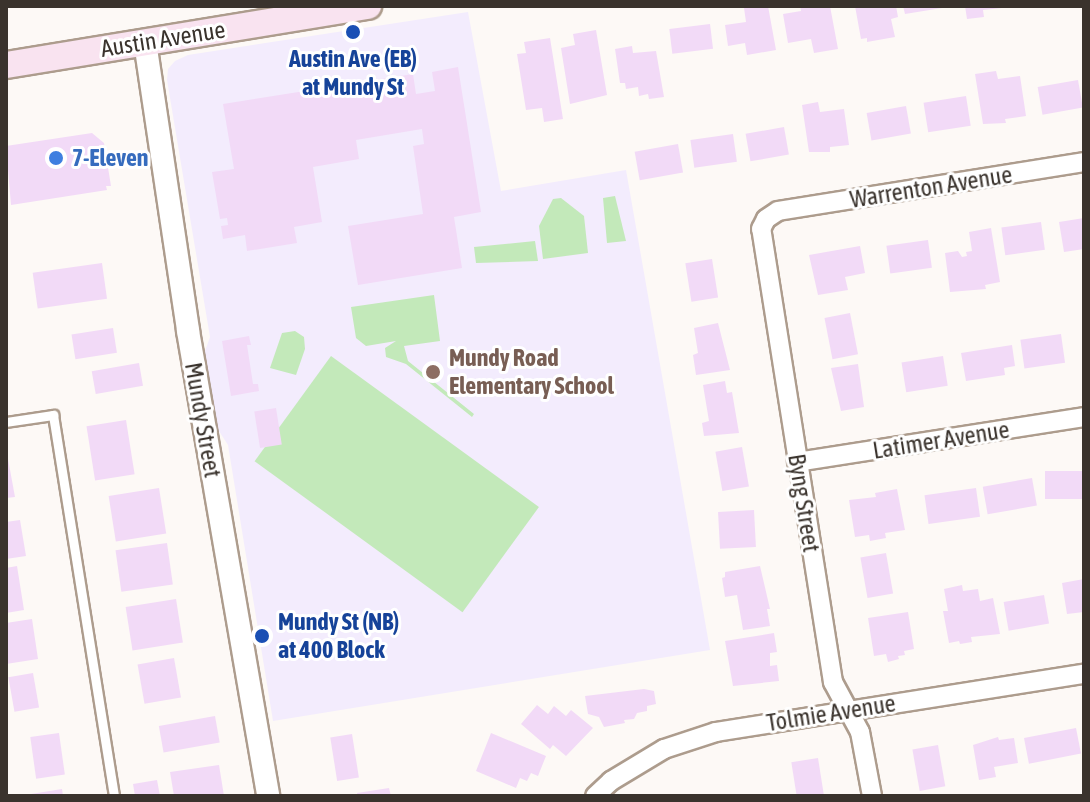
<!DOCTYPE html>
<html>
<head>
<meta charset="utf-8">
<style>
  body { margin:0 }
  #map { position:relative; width:1090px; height:802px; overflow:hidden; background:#fdf9f6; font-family:"Asap Condensed",sans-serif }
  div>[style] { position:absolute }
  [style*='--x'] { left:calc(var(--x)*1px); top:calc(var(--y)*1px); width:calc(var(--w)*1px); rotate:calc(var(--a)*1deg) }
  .education>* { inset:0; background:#f3ecfd }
  .green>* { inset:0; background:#c3e9ba; transform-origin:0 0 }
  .building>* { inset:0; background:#f2daf7; transform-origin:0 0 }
  .roads { filter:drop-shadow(2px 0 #ad9c8d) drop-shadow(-2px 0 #ad9c8d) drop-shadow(0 2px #ad9c8d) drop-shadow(0 -2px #ad9c8d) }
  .service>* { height:9px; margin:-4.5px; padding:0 4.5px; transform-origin:4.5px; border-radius:4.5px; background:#fff }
  .minor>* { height:18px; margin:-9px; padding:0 9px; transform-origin:9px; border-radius:9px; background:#fff }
  .tertiary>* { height:22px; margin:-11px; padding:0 11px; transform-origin:11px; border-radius:11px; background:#fff }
  .secondary>* { height:26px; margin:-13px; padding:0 13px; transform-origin:13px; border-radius:13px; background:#f9e3f0 }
  .dots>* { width:22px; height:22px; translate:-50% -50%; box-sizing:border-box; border:4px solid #fff; border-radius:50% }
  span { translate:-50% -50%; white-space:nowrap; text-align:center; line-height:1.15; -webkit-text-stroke:6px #fff; paint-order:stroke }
  .street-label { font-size:24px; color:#3a332d }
  .transit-label { font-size:24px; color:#164399; font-weight:700 }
  .left { translate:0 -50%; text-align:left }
  .shop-label { font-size:24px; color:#366cbe; font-weight:700 }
  .education-label { font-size:24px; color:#785e54; font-weight:700 }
  .frame { position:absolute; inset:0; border:8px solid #3a332d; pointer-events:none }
</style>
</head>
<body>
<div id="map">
  <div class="education">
    <div style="clip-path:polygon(468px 12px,501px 191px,626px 170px,710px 650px,273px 721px,228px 445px,217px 428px,209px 391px,204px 354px,210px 337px,167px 80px,168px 69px,175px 61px,188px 55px)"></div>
  </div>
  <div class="green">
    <div style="clip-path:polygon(615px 196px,626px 241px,607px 243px,603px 198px)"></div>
    <div style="clip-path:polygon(561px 198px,584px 216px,588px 253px,543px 259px,539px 226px,553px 199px)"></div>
    <div style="clip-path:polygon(535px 241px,538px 261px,476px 263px,474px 247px)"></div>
    <div style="clip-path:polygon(434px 295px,440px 341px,404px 346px,408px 361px,474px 414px,472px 417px,406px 364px,386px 357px,385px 348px,396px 341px,366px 346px,356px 338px,351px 307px)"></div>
    <div style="clip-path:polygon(295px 331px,304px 337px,305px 349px,296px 375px,270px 368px,282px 333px)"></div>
    <div style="left:331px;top:356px;width:257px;height:130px;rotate:36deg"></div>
  </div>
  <div class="building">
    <div style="clip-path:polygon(768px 6px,776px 50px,747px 55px,745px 43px,728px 46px,725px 25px,746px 22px,744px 8px)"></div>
    <div style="clip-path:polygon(800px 6px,830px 6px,838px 49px,814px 53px,811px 39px,788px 43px,783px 14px,801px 11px)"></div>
    <div style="clip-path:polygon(855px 6px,896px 6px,898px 17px,891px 19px,895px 37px,867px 42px,867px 38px,861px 39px)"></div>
    <div style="clip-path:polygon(903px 6px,942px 6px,942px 8px,905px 14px)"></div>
    <div style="clip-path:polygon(965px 6px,1002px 6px,1002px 8px,983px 10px,984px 17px,967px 19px)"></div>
    <div style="left:710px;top:24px;width:25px;height:41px;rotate:83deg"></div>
    <div style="clip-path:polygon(596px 30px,607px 95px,570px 104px,561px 48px,575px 45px,573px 34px)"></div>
    <div style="clip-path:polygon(550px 38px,563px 119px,544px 122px,542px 108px,526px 110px,517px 54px,526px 53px,524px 42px)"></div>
    <div style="clip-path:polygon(632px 46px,633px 53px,656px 51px,664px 97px,649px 99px,648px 94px,639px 96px,638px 87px,626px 89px,625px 83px,620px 83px,615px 49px)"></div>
    <div style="clip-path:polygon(458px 67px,481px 212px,454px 217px,462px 268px,358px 285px,348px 226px,423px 214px,413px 146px,424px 144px,422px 129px,356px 140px,359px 159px,313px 167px,322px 222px,294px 227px,297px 243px,247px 251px,245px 235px,223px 239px,221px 226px,228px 225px,227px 218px,220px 219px,212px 172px,234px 169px,223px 104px,413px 74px,416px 94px,435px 91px,432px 72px)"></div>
    <div style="clip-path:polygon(996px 71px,998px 79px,1020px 76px,1026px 116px,1005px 119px,1006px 123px,983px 124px,975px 74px)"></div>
    <div style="left:1078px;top:80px;width:28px;height:41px;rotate:80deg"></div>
    <div style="left:966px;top:96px;width:30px;height:43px;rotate:81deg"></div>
    <div style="clip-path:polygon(818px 102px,820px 112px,844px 109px,849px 145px,830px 147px,830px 152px,809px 152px,802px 105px)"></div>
    <div style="left:906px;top:106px;width:28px;height:40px;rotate:80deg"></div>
    <div style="left:784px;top:127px;width:28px;height:39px;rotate:80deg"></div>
    <div style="clip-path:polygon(92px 133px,104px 143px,111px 186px,106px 186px,107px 190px,11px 205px,6px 146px)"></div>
    <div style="left:733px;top:134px;width:28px;height:43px;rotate:82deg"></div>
    <div style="left:678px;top:144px;width:29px;height:44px;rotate:80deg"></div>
    <div style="clip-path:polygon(1084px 218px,1084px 249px,1064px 252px,1059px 222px)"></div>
    <div style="left:1041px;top:222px;width:28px;height:40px;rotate:82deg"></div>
    <div style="clip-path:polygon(991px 228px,1000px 282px,985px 285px,986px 289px,950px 292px,945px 253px,958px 251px,962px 257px,967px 256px,966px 252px,972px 251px,969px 232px)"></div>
    <div style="left:928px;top:240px;width:28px;height:42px;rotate:82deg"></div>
    <div style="clip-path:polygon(860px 246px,865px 273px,845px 277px,848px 290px,818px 295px,809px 255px)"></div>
    <div style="left:712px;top:259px;width:39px;height:27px;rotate:81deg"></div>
    <div style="left:102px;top:263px;width:36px;height:70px;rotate:82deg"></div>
    <div style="left:850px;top:313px;width:42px;height:26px;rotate:79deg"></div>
    <div style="clip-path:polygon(718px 323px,730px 370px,696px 375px,693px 355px,698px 353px,694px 328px)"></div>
    <div style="left:113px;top:328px;width:25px;height:42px;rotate:81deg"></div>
    <div style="left:1061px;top:334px;width:29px;height:41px;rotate:82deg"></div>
    <div style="clip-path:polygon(249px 336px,251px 345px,247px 345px,253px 384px,258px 384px,259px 391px,231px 396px,222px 341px)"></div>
    <div style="clip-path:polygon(1012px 345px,1015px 366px,1004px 368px,1005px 375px,966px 381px,961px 353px)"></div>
    <div style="left:943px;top:356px;width:30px;height:42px;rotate:81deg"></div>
    <div style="left:139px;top:363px;width:23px;height:48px;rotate:80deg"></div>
    <div style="clip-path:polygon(858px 364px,864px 407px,841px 411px,831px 368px)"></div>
    <div style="clip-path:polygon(725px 381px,727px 393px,732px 392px,739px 433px,704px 436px,702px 423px,709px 421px,703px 385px)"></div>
    <div style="left:276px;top:408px;width:37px;height:22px;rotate:81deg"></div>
    <div style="left:126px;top:420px;width:55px;height:40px;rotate:81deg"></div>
    <div style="left:742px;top:447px;width:40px;height:27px;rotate:80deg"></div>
    <div style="clip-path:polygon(6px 448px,15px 497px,6px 498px)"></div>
    <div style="left:1084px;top:471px;width:28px;height:39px;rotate:90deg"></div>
    <div style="left:1032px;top:478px;width:28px;height:50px;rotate:80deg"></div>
    <div style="left:159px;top:488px;width:46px;height:51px;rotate:81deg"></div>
    <div style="left:976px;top:488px;width:29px;height:52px;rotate:82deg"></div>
    <div style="clip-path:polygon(897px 489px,905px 530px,885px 533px,886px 538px,870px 541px,869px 535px,855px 537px,849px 500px,876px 497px,875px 493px)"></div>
    <div style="left:754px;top:510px;width:37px;height:36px;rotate:87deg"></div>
    <div style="clip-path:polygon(20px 520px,26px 556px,6px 559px,6px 522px)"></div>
    <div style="left:167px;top:543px;width:42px;height:52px;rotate:82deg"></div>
    <div style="left:886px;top:553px;width:41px;height:26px;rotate:80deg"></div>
    <div style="clip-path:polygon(17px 566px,24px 610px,6px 613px,6px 568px)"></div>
    <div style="clip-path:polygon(760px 566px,770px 609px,767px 609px,770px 626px,743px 630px,737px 595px,725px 597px,722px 578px,725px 577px,725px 572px)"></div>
    <div style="clip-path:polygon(1084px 579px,1084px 612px,1067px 614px,1062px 583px)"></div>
    <div style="clip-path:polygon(962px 585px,963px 591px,978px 589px,980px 601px,993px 598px,1000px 634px,971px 637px,972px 642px,960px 644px,959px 641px,949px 643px,943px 611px,948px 611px,944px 589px)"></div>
    <div style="left:1044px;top:595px;width:29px;height:41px;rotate:80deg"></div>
    <div style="left:176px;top:599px;width:44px;height:51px;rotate:81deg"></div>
    <div style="clip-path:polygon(908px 612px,914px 649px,904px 651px,905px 655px,898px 656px,899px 659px,888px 662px,886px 654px,874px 656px,868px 618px)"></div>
    <div style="clip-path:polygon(32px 619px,38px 659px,6px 664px,6px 623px)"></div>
    <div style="clip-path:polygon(774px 633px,777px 652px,770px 653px,770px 666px,777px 665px,779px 681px,733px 686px,725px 641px)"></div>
    <div style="left:174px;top:658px;width:40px;height:37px;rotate:80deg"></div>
    <div style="left:33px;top:673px;width:35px;height:25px;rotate:80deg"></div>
    <div style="clip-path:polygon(644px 689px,654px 691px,656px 704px,647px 706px,647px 711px,637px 713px,634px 719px,624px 720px,625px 723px,604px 727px,599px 717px,588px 714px,585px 696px)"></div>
    <div style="clip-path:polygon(537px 705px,548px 714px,554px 706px,566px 716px,571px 710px,593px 728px,566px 756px,553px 745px,550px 749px,521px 724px)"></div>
    <div style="left:215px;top:716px;width:27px;height:57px;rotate:80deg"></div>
    <div style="left:1076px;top:728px;width:26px;height:53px;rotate:79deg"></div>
    <div style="left:59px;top:733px;width:42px;height:29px;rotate:82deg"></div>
    <div style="clip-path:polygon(491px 733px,546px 756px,538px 776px,531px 773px,527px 781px,520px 778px,516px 788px,476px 771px)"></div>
    <div style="left:352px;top:734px;width:44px;height:22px;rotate:81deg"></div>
    <div style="clip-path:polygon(998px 737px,999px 740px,1014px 738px,1018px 763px,994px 767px,996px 777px,979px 780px,973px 745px)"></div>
    <div style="left:938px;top:745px;width:42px;height:26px;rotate:80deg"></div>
    <div style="left:818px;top:758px;width:38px;height:27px;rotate:81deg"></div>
    <div style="clip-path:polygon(219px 765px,224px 796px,174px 796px,170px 772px)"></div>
    <div style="clip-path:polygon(157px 780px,160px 796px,135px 796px,133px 784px)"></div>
    <div style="clip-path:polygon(389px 788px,391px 796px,358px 796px,357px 793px)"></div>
    <div style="clip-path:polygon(62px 789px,63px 796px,31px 796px,31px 794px)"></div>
  </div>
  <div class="roads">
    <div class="service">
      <div style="--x:6;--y:422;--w:48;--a:-8.5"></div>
      <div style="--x:53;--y:415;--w:386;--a:80.9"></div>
    </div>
    <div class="minor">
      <div style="--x:797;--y:462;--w:291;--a:-8.9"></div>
      <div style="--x:595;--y:796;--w:22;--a:-43"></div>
      <div style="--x:611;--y:781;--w:62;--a:-31.1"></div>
      <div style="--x:664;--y:749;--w:55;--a:-18.1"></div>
      <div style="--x:716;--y:732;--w:373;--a:-9"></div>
      <div style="--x:872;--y:796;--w:65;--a:-100.6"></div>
      <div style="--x:860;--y:732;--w:57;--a:-118.4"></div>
      <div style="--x:833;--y:682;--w:459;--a:-99"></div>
      <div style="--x:761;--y:229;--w:11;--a:-63"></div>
      <div style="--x:766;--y:219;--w:14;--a:-34"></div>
      <div style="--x:778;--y:211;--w:310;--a:-9.1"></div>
    </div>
    <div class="tertiary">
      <div style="--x:145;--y:42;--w:292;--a:81.5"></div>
      <div style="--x:188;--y:331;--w:472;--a:80.2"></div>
    </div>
    <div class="secondary">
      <div style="--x:6;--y:65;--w:367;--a:-9.3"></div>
    </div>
  </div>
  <div class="dots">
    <div style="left:353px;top:32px;background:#1a4fb4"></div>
    <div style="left:56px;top:158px;background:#3f7fe0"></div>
    <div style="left:433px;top:372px;background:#8d6e63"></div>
    <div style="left:262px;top:636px;background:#1a4fb4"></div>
  </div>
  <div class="street-label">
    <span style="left:163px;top:39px;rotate:-9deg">Austin Avenue</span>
    <span style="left:931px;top:187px;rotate:-9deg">Warrenton Avenue</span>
    <span style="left:203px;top:420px;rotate:80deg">Mundy Street</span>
    <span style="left:941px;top:440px;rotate:-9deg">Latimer Avenue</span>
    <span style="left:804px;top:503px;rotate:81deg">Byng Street</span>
    <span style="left:831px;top:713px;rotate:-9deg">Tolmie Avenue</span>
  </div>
  <div class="transit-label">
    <span style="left:353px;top:73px">Austin Ave (EB)<br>at Mundy St</span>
    <span class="left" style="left:278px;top:636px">Mundy St (NB)<br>at 400 Block</span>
  </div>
  <div class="shop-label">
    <span class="left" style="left:72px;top:158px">7-Eleven</span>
  </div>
  <div class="education-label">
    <span class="left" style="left:449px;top:372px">Mundy Road<br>Elementary School</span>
  </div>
  <div class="frame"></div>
</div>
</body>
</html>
